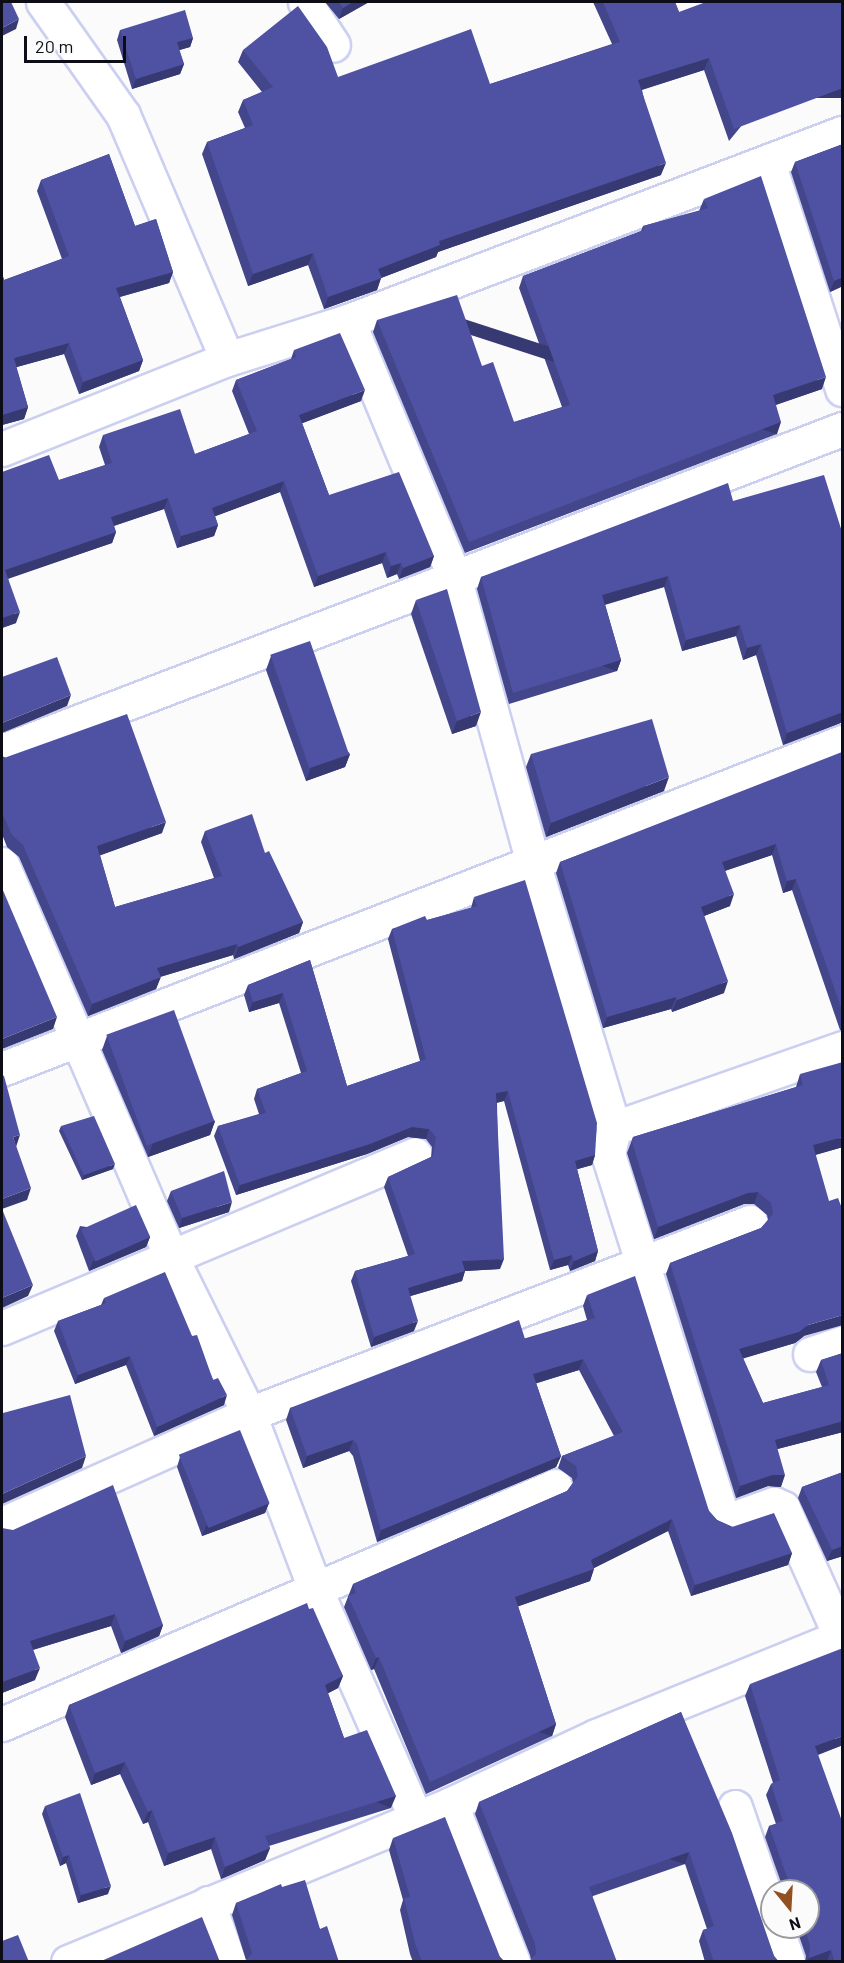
<!DOCTYPE html>
<html>
<head>
<meta charset="utf-8">
<style>
  body { margin:0 }
  #map { position:relative; width:844px; height:1963px; overflow:hidden; background:#fbfbfb; font-family:Barlow,sans-serif }
  div>[style] { position:absolute }
  [style*='--x'] { left:calc(var(--x)*1px); top:calc(var(--y)*1px); width:calc(var(--w)*1px); rotate:calc(var(--a)*1deg) }
  .roads { filter:drop-shadow(2px 0 #cbcff0) drop-shadow(-2px 0 #cbcff0) drop-shadow(0 2px #cbcff0) drop-shadow(0 -2px #cbcff0) }
  .minor>* { height:33px; margin:-16.5px; padding:0 16.5px; transform-origin:16.5px; border-radius:16.5px; background:#fff }
  .wall>* { inset:0; background:#44468c }
  .shaded-wall>* { inset:0; background:#373972; transform-origin:0 0 }
  .building>* { inset:0; background:#4f51a3; transform-origin:0 0 }
  span { translate:-50% -50%; white-space:nowrap; text-align:center; line-height:1.15; -webkit-text-stroke:6px #fbfbfb; paint-order:stroke }
  .frame { position:absolute; inset:0; border:3px solid #0c0d17; pointer-events:none }
  .north { position:absolute; left:760px; top:1879px; width:60px; height:60px; box-sizing:border-box; background:#fbfbfb; border:2px solid #9b9ca0; border-radius:50%; rotate:162deg; font-size:16px; font-weight:700; line-height:24px; text-align:center; color:#0c0d17 }
  .north::after { content:''; display:block; margin:auto; width:21px; height:27px; background:#924f1f; clip-path:polygon(50% 0,100% 100%,50% 72%,0 100%) }
  .scale { position:absolute; left:24px; top:36px; width:102px; height:27px; box-sizing:border-box; border:3px solid #0c0d17; border-top:0; padding-left:8px; font-size:18px; line-height:21px; white-space:nowrap; color:#0c0d17; -webkit-text-stroke:4px #fbfbfb; paint-order:stroke }
</style>
</head>
<body>
<div id="map">
  <div class="roads">
    <div class="minor">
      <div style="--x:43;--y:2;--w:138;--a:54.7"></div>
      <div style="--x:123;--y:115;--w:265;--a:66.9"></div>
      <div style="--x:305;--y:2;--w:51;--a:56.9"></div>
      <div style="--x:768;--y:162;--w:239;--a:71.9"></div>
      <div style="--x:348;--y:321;--w:276;--a:67.4"></div>
      <div style="--x:454;--y:576;--w:297;--a:74.6"></div>
      <div style="--x:533;--y:862;--w:278;--a:73.1"></div>
      <div style="--x:614;--y:1128;--w:242;--a:-19.3"></div>
      <div style="--x:2;--y:449;--w:242;--a:-21.8"></div>
      <div style="--x:227;--y:359;--w:127;--a:-17.4"></div>
      <div style="--x:348;--y:321;--w:529;--a:-20.84"></div>
      <div style="--x:2;--y:751;--w:900;--a:-20.97"></div>
      <div style="--x:2;--y:864;--w:428;--a:66.7"></div>
      <div style="--x:171;--y:1257;--w:175;--a:63.6"></div>
      <div style="--x:249;--y:1414;--w:184;--a:69.3"></div>
      <div style="--x:314;--y:1586;--w:253;--a:66.3"></div>
      <div style="--x:2;--y:1069;--w:901;--a:-21.27"></div>
      <div style="--x:614;--y:1128;--w:27;--a:103"></div>
      <div style="--x:608;--y:1154;--w:380;--a:72.5"></div>
      <div style="--x:722;--y:1516;--w:8;--a:30"></div>
      <div style="--x:729;--y:1520;--w:48;--a:-19.6"></div>
      <div style="--x:774;--y:1504;--w:10;--a:24"></div>
      <div style="--x:783;--y:1508;--w:145;--a:65.9"></div>
      <div style="--x:2;--y:1328;--w:448;--a:-22.8"></div>
      <div style="--x:810;--y:1354;--w:34;--a:-19"></div>
      <div style="--x:2;--y:1524;--w:270;--a:-24"></div>
      <div style="--x:249;--y:1414;--w:537;--a:-20.97"></div>
      <div style="--x:2;--y:1724;--w:602;--a:-23.29"></div>
      <div style="--x:451;--y:1804;--w:170;--a:68.6"></div>
      <div style="--x:735;--y:1807;--w:114;--a:71.1"></div>
      <div style="--x:208;--y:1903;--w:63;--a:70.4"></div>
      <div style="--x:776;--y:1927;--w:37;--a:71"></div>
      <div style="--x:68;--y:1962;--w:414;--a:-22.4"></div>
      <div style="--x:451;--y:1804;--w:160;--a:-25.1"></div>
      <div style="--x:596;--y:1736;--w:266;--a:-22.1"></div>
    </div>
  </div>
  <div class="wall">
    <div style="clip-path:polygon(325px 2px,369px 2px,339px 19px)"></div>
    <div style="clip-path:polygon(593px 2px,675px 2px,679px 12px,843px 2px,729px 141px,704px 70px,642px 90px,661px 175px,438px 252px,436px 257px,381px 278px,377px 290px,324px 309px,308px 265px,248px 286px,202px 154px,207px 142px,245px 128px,238px 112px,243px 100px,262px 92px,238px 62px,243px 50px,338px 77px,490px 84px,612px 44px)"></div>
    <div style="clip-path:polygon(120px 30px,193px 38px,190px 47px,179px 50px,184px 64px,180px 74px,132px 89px,117px 40px)"></div>
    <div style="clip-path:polygon(843px 144px,843px 286px,830px 292px,791px 172px,795px 162px)"></div>
    <div style="clip-path:polygon(109px 154px,135px 226px,156px 219px,173px 272px,169px 283px,120px 297px,143px 360px,139px 371px,79px 394px,64px 354px,16px 367px,28px 407px,24px 419px,2px 425px,2px 273px,4px 280px,62px 259px,37px 191px,41px 180px)"></div>
    <div style="clip-path:polygon(704px 199px,822px 389px,776px 405px,777px 434px,465px 553px,373px 332px,377px 320px,482px 366px,514px 422px,562px 407px,519px 288px,523px 276px,641px 231px,643px 226px,699px 211px)"></div>
    <div style="clip-path:polygon(294px 350px,361px 401px,302px 423px,329px 495px,434px 556px,430px 567px,399px 579px,397px 574px,387px 578px,382px 563px,314px 587px,280px 492px,215px 516px,218px 525px,214px 536px,177px 548px,164px 509px,114px 526px,116px 532px,112px 543px,8px 578px,16px 623px,2px 628px,2px 472px,59px 480px,105px 465px,99px 447px,103px 435px,195px 454px,249px 434px,232px 391px,236px 380px,291px 359px)"></div>
    <div style="clip-path:polygon(733px 501px,843px 535px,843px 722px,783px 745px,756px 655px,743px 660px,736px 636px,682px 651px,664px 587px,605px 604px,621px 660px,617px 671px,509px 704px,477px 589px,481px 577px)"></div>
    <div style="clip-path:polygon(416px 600px,476px 726px,452px 734px,411px 614px)"></div>
    <div style="clip-path:polygon(271px 656px,350px 754px,345px 767px,306px 781px,266px 670px)"></div>
    <div style="clip-path:polygon(531px 754px,664px 791px,546px 837px,526px 767px)"></div>
    <div style="clip-path:polygon(843px 755px,843px 1031px,840px 1030px,792px 890px,783px 893px,772px 855px,725px 871px,730px 906px,704px 916px,724px 993px,672px 1012px,671px 1009px,603px 1028px,556px 873px,560px 862px)"></div>
    <div style="clip-path:polygon(2px 756px,162px 833px,100px 855px,115px 907px,214px 878px,201px 842px,205px 831px,265px 853px,303px 922px,299px 933px,234px 959px,233px 955px,160px 977px,156px 989px,88px 1016px,19px 857px,7px 847px,2px 834px)"></div>
    <div style="clip-path:polygon(474px 897px,595px 1155px,592px 1165px,577px 1169px,598px 1251px,595px 1261px,570px 1271px,568px 1265px,550px 1270px,504px 1101px,497px 1103px,500px 1269px,465px 1271px,462px 1281px,410px 1296px,414px 1331px,371px 1347px,351px 1281px,355px 1271px,408px 1256px,384px 1187px,388px 1177px,431px 1157px,432px 1147px,426px 1139px,408px 1137px,367px 1154px,236px 1195px,214px 1136px,218px 1126px,259px 1114px,254px 1099px,257px 1089px,301px 1073px,279px 1003px,249px 1012px,244px 995px,248px 985px,310px 960px,347px 1086px,420px 1061px,388px 939px,392px 929px,427px 920px,471px 908px)"></div>
    <div style="clip-path:polygon(107px 1036px,215px 1121px,210px 1135px,148px 1157px,102px 1050px)"></div>
    <div style="clip-path:polygon(800px 1074px,843px 1147px,815px 1155px,804px 1336px,795px 1343px,743px 1358px,763px 1403px,822px 1387px,816px 1372px,821px 1360px,843px 1353px,843px 1432px,777px 1449px,781px 1487px,768px 1486px,736px 1498px,666px 1274px,670px 1263px,761px 1228px,768px 1220px,767px 1215px,754px 1204px,744px 1204px,654px 1239px,627px 1153px,633px 1137px,796px 1087px)"></div>
    <div style="clip-path:polygon(61px 1126px,113px 1169px,82px 1180px,59px 1131px)"></div>
    <div style="clip-path:polygon(171px 1191px,229px 1212px,179px 1228px,167px 1201px)"></div>
    <div style="clip-path:polygon(80px 1226px,150px 1237px,146px 1247px,89px 1271px,76px 1236px)"></div>
    <div style="clip-path:polygon(587px 1295px,709px 1511px,717px 1520px,792px 1553px,788px 1565px,691px 1596px,668px 1531px,594px 1568px,590px 1581px,518px 1606px,556px 1724px,552px 1736px,426px 1794px,374px 1669px,371px 1670px,344px 1607px,353px 1584px,567px 1491px,573px 1483px,572px 1478px,558px 1468px,562px 1456px,614px 1436px,579px 1370px,536px 1383px,561px 1456px,556px 1467px,377px 1542px,353px 1456px,349px 1451px,303px 1468px,286px 1420px,290px 1408px,587px 1320px,583px 1306px)"></div>
    <div style="clip-path:polygon(104px 1298px,192px 1336px,213px 1380px,224px 1405px,154px 1436px,126px 1365px,75px 1384px,54px 1331px,58px 1321px,101px 1305px)"></div>
    <div style="clip-path:polygon(180px 1457px,269px 1503px,265px 1513px,202px 1536px,177px 1467px)"></div>
    <div style="clip-path:polygon(843px 1472px,843px 1556px,827px 1561px,798px 1498px,802px 1487px)"></div>
    <div style="clip-path:polygon(2px 1528px,163px 1625px,159px 1636px,121px 1653px,111px 1626px,33px 1650px,35px 1680px,2px 1693px)"></div>
    <div style="clip-path:polygon(309px 1609px,343px 1676px,338px 1688px,328px 1693px,344px 1738px,391px 1808px,269px 1846px,270px 1848px,265px 1860px,221px 1879px,211px 1849px,164px 1866px,148px 1822px,143px 1824px,120px 1774px,91px 1785px,65px 1717px,69px 1705px)"></div>
    <div style="clip-path:polygon(750px 1684px,843px 1745px,818px 1755px,843px 1962px,805px 1962px,806px 1956px,796px 1927px,808px 1927px,808px 1891px,784px 1891px,765px 1837px,769px 1826px,776px 1824px,766px 1795px,771px 1784px,773px 1783px,745px 1696px)"></div>
    <div style="clip-path:polygon(681px 1712px,774px 1956px,779px 1962px,705px 1962px,699px 1941px,703px 1930px,707px 1929px,685px 1864px,593px 1896px,531px 1960px,530px 1955px,475px 1814px,479px 1802px)"></div>
    <div style="clip-path:polygon(45px 1806px,108px 1894px,78px 1903px,66px 1863px,60px 1866px,42px 1814px)"></div>
    <div style="clip-path:polygon(393px 1838px,500px 1957px,505px 1962px,413px 1962px,410px 1954px,400px 1910px,403px 1900px,389px 1850px)"></div>
    <div style="clip-path:polygon(282px 1887px,320px 1929px,246px 1960px,232px 1915px,236px 1903px)"></div>
  </div>
  <div class="shaded-wall">
    <div style="clip-path:polygon(353px 2px,369px 2px,339px 19px,343px 8px)"></div>
    <div style="clip-path:polygon(19px 19px,16px 29px,2px 36px,2px 28px)"></div>
    <div style="clip-path:polygon(193px 38px,190px 47px,173px 52px,177px 42px)"></div>
    <div style="clip-path:polygon(709px 58px,704px 70px,634px 92px,638px 80px)"></div>
    <div style="clip-path:polygon(184px 64px,180px 74px,132px 89px,136px 79px)"></div>
    <div style="left:843px;top:88px;width:10px;height:116px;rotate:90deg"></div>
    <div style="clip-path:polygon(666px 163px,661px 175px,438px 252px,436px 257px,381px 278px,377px 290px,324px 309px,328px 297px,378px 269px,439px 241px)"></div>
    <div style="clip-path:polygon(313px 253px,308px 265px,248px 286px,253px 274px)"></div>
    <div style="clip-path:polygon(173px 272px,169px 283px,112px 299px,116px 288px)"></div>
    <div style="clip-path:polygon(843px 277px,843px 286px,830px 292px,834px 281px)"></div>
    <div style="clip-path:polygon(69px 343px,64px 354px,10px 369px,14px 358px)"></div>
    <div style="clip-path:polygon(143px 360px,139px 371px,79px 394px,83px 382px)"></div>
    <div style="clip-path:polygon(826px 377px,822px 389px,769px 407px,773px 395px)"></div>
    <div style="clip-path:polygon(365px 390px,361px 401px,295px 426px,299px 415px)"></div>
    <div style="clip-path:polygon(28px 407px,24px 419px,2px 425px,2px 415px)"></div>
    <div style="left:781px;top:422px;width:13px;height:334px;rotate:108deg"></div>
    <div style="clip-path:polygon(284px 481px,280px 492px,208px 519px,212px 508px)"></div>
    <div style="clip-path:polygon(168px 498px,164px 509px,107px 528px,111px 517px)"></div>
    <div style="clip-path:polygon(218px 525px,214px 536px,177px 548px,181px 536px)"></div>
    <div style="clip-path:polygon(116px 532px,112px 543px,2px 581px,5px 570px)"></div>
    <div style="clip-path:polygon(386px 552px,382px 563px,314px 587px,318px 576px)"></div>
    <div style="clip-path:polygon(434px 556px,430px 567px,399px 579px,403px 568px)"></div>
    <div style="clip-path:polygon(401px 563px,397px 574px,387px 578px,391px 566px)"></div>
    <div style="clip-path:polygon(668px 576px,664px 587px,598px 607px,602px 595px)"></div>
    <div style="clip-path:polygon(20px 612px,16px 623px,2px 628px,2px 618px)"></div>
    <div style="clip-path:polygon(740px 625px,736px 636px,682px 651px,686px 640px)"></div>
    <div style="clip-path:polygon(761px 644px,756px 655px,743px 660px,747px 648px)"></div>
    <div style="left:621px;top:660px;width:12px;height:113px;rotate:110deg"></div>
    <div style="clip-path:polygon(71px 695px,67px 706px,2px 733px,2px 723px)"></div>
    <div style="clip-path:polygon(481px 712px,476px 726px,452px 734px,457px 721px)"></div>
    <div style="clip-path:polygon(843px 712px,843px 722px,783px 745px,787px 733px)"></div>
    <div style="clip-path:polygon(350px 754px,345px 767px,306px 781px,311px 767px)"></div>
    <div style="clip-path:polygon(669px 777px,664px 791px,546px 837px,551px 823px)"></div>
    <div style="clip-path:polygon(166px 822px,162px 833px,93px 858px,97px 846px)"></div>
    <div style="clip-path:polygon(776px 844px,772px 855px,718px 873px,722px 862px)"></div>
    <div style="clip-path:polygon(796px 879px,792px 890px,783px 893px,787px 881px)"></div>
    <div style="clip-path:polygon(734px 894px,730px 906px,696px 919px,701px 907px)"></div>
    <div style="clip-path:polygon(303px 922px,299px 933px,234px 959px,238px 947px)"></div>
    <div style="clip-path:polygon(237px 944px,233px 955px,153px 979px,157px 968px)"></div>
    <div style="clip-path:polygon(161px 977px,156px 989px,88px 1016px,92px 1004px)"></div>
    <div style="clip-path:polygon(728px 981px,724px 993px,672px 1012px,677px 1000px)"></div>
    <div style="clip-path:polygon(283px 993px,279px 1003px,249px 1012px,253px 1002px)"></div>
    <div style="clip-path:polygon(676px 997px,671px 1009px,603px 1028px,607px 1017px)"></div>
    <div style="clip-path:polygon(57px 1017px,53px 1029px,2px 1049px,2px 1039px)"></div>
    <div style="clip-path:polygon(508px 1091px,504px 1101px,493px 1103px,496px 1093px)"></div>
    <div style="clip-path:polygon(215px 1121px,210px 1135px,148px 1157px,153px 1143px)"></div>
    <div style="clip-path:polygon(412px 1127px,429px 1129px,426px 1139px,408px 1137px,367px 1154px,236px 1195px,240px 1185px)"></div>
    <div style="clip-path:polygon(20px 1135px,16px 1147px,13px 1137px)"></div>
    <div style="clip-path:polygon(843px 1137px,843px 1147px,808px 1157px,813px 1145px)"></div>
    <div style="clip-path:polygon(595px 1155px,592px 1165px,571px 1171px,575px 1161px)"></div>
    <div style="clip-path:polygon(115px 1164px,113px 1169px,82px 1180px,84px 1175px)"></div>
    <div style="clip-path:polygon(31px 1188px,27px 1200px,2px 1209px,2px 1199px)"></div>
    <div style="clip-path:polygon(758px 1192px,754px 1204px,744px 1204px,654px 1239px,658px 1227px,748px 1193px)"></div>
    <div style="clip-path:polygon(232px 1202px,229px 1212px,179px 1228px,182px 1218px)"></div>
    <div style="clip-path:polygon(150px 1237px,146px 1247px,89px 1271px,93px 1261px)"></div>
    <div style="clip-path:polygon(598px 1251px,595px 1261px,570px 1271px,574px 1261px)"></div>
    <div style="clip-path:polygon(572px 1255px,568px 1265px,550px 1270px,554px 1260px)"></div>
    <div style="clip-path:polygon(504px 1259px,500px 1269px,465px 1271px,462px 1281px,404px 1298px,408px 1288px,462px 1261px)"></div>
    <div style="clip-path:polygon(33px 1285px,28px 1296px,2px 1308px,2px 1298px)"></div>
    <div style="clip-path:polygon(843px 1315px,843px 1325px,804px 1336px,795px 1343px,735px 1361px,739px 1349px,808px 1325px)"></div>
    <div style="clip-path:polygon(418px 1321px,414px 1331px,371px 1347px,374px 1337px)"></div>
    <div style="clip-path:polygon(130px 1356px,126px 1365px,75px 1384px,78px 1375px)"></div>
    <div style="clip-path:polygon(583px 1359px,579px 1370px,528px 1386px,533px 1374px)"></div>
    <div style="clip-path:polygon(227px 1395px,224px 1405px,154px 1436px,157px 1427px)"></div>
    <div style="clip-path:polygon(843px 1421px,843px 1432px,770px 1451px,775px 1440px)"></div>
    <div style="clip-path:polygon(353px 1440px,349px 1451px,303px 1468px,307px 1456px)"></div>
    <div style="clip-path:polygon(86px 1456px,82px 1468px,2px 1504px,2px 1494px)"></div>
    <div style="clip-path:polygon(561px 1456px,556px 1467px,377px 1542px,381px 1530px)"></div>
    <div style="clip-path:polygon(772px 1475px,785px 1475px,781px 1487px,768px 1486px,736px 1498px,740px 1486px)"></div>
    <div style="clip-path:polygon(269px 1503px,265px 1513px,202px 1536px,206px 1526px)"></div>
    <div style="clip-path:polygon(672px 1519px,668px 1531px,588px 1571px,594px 1569px,590px 1581px,511px 1609px,515px 1597px)"></div>
    <div style="clip-path:polygon(843px 1546px,843px 1556px,827px 1561px,832px 1550px)"></div>
    <div style="clip-path:polygon(792px 1553px,788px 1565px,691px 1596px,695px 1585px)"></div>
    <div style="clip-path:polygon(115px 1614px,111px 1626px,25px 1652px,30px 1641px)"></div>
    <div style="clip-path:polygon(163px 1625px,159px 1636px,121px 1653px,125px 1641px)"></div>
    <div style="clip-path:polygon(379px 1657px,374px 1669px,371px 1670px,376px 1658px)"></div>
    <div style="clip-path:polygon(40px 1668px,35px 1680px,2px 1693px,2px 1682px)"></div>
    <div style="clip-path:polygon(343px 1676px,338px 1688px,321px 1697px,325px 1685px)"></div>
    <div style="left:556px;top:1724px;width:13px;height:139px;rotate:108deg"></div>
    <div style="clip-path:polygon(843px 1736px,843px 1745px,811px 1757px,815px 1746px)"></div>
    <div style="clip-path:polygon(125px 1762px,120px 1774px,91px 1785px,95px 1773px)"></div>
    <div style="left:396px;top:1796px;width:13px;height:137px;rotate:113deg"></div>
    <div style="clip-path:polygon(152px 1810px,148px 1822px,143px 1824px,148px 1812px)"></div>
    <div style="clip-path:polygon(215px 1837px,211px 1849px,164px 1866px,168px 1853px)"></div>
    <div style="clip-path:polygon(270px 1848px,265px 1860px,221px 1879px,225px 1867px)"></div>
    <div style="left:689px;top:1852px;width:13px;height:106px;rotate:108deg"></div>
    <div style="clip-path:polygon(69px 1855px,66px 1863px,60px 1866px,63px 1857px)"></div>
    <div style="clip-path:polygon(111px 1886px,108px 1894px,78px 1903px,81px 1895px)"></div>
    <div style="clip-path:polygon(831px 1950px,827px 1962px,807px 1962px,809px 1958px)"></div>
  </div>
  <div class="building">
    <div style="clip-path:polygon(2px 2px,11px 2px,19px 19px,2px 28px)"></div>
    <div style="clip-path:polygon(339px 2px,353px 2px,343px 8px)"></div>
    <div style="clip-path:polygon(603px 2px,675px 2px,679px 12px,706px 2px,843px 2px,843px 88px,734px 129px,709px 58px,638px 80px,666px 163px,439px 241px,440px 245px,378px 269px,382px 278px,328px 297px,313px 253px,253px 274px,207px 142px,253px 125px,243px 100px,273px 87px,243px 50px,298px 6px,327px 47px,338px 77px,471px 29px,490px 84px,620px 42px)"></div>
    <div style="clip-path:polygon(185px 10px,193px 38px,177px 42px,184px 64px,136px 79px,120px 30px)"></div>
    <div style="clip-path:polygon(843px 144px,843px 277px,834px 281px,795px 162px)"></div>
    <div style="clip-path:polygon(109px 154px,135px 226px,156px 219px,173px 272px,116px 288px,143px 360px,83px 382px,69px 343px,14px 358px,28px 407px,2px 415px,2px 273px,4px 280px,69px 256px,41px 180px)"></div>
    <div style="clip-path:polygon(761px 176px,826px 377px,773px 395px,781px 422px,469px 542px,377px 320px,457px 295px,482px 366px,493px 362px,514px 422px,570px 405px,523px 276px,644px 230px,643px 226px,708px 208px,704px 199px)"></div>
    <div style="clip-path:polygon(340px 333px,365px 390px,299px 415px,329px 495px,399px 472px,434px 556px,403px 568px,401px 563px,391px 566px,386px 552px,318px 576px,284px 481px,212px 508px,218px 525px,181px 536px,168px 498px,111px 517px,116px 532px,5px 570px,20px 612px,2px 618px,2px 472px,49px 455px,59px 480px,112px 463px,103px 435px,180px 409px,195px 454px,257px 431px,236px 380px,296px 357px,294px 350px)"></div>
    <div style="clip-path:polygon(824px 475px,843px 535px,843px 712px,787px 733px,761px 644px,747px 648px,740px 625px,686px 640px,668px 576px,602px 595px,621px 660px,513px 693px,481px 577px,728px 483px,733px 501px)"></div>
    <div style="clip-path:polygon(447px 589px,481px 712px,457px 721px,416px 600px)"></div>
    <div style="left:310px;top:641px;width:120px;height:42px;rotate:71deg"></div>
    <div style="clip-path:polygon(57px 657px,71px 695px,2px 723px,2px 677px)"></div>
    <div style="clip-path:polygon(127px 714px,166px 822px,97px 846px,115px 907px,222px 876px,205px 831px,252px 814px,265px 853px,269px 851px,303px 922px,238px 947px,237px 944px,157px 968px,161px 977px,92px 1004px,23px 845px,12px 835px,2px 813px,2px 756px,4px 758px)"></div>
    <div style="clip-path:polygon(652px 719px,669px 777px,551px 823px,531px 754px)"></div>
    <div style="clip-path:polygon(842px 752px,843px 755px,843px 1013px,796px 879px,787px 881px,776px 844px,722px 862px,734px 894px,701px 907px,728px 981px,677px 1000px,676px 997px,607px 1017px,560px 862px)"></div>
    <div style="clip-path:polygon(525px 880px,597px 1123px,595px 1155px,575px 1161px,598px 1251px,574px 1261px,572px 1255px,554px 1260px,508px 1091px,496px 1093px,504px 1259px,462px 1261px,465px 1271px,408px 1288px,418px 1321px,374px 1337px,355px 1271px,415px 1254px,388px 1177px,433px 1156px,436px 1137px,429px 1129px,412px 1127px,370px 1144px,240px 1185px,218px 1126px,266px 1113px,257px 1089px,307px 1071px,283px 993px,253px 1002px,248px 985px,310px 960px,347px 1086px,426px 1059px,392px 929px,425px 916px,427px 920px,477px 906px,474px 897px)"></div>
    <div style="clip-path:polygon(2px 888px,57px 1017px,2px 1039px)"></div>
    <div style="left:174px;top:1010px;width:118px;height:72px;rotate:70deg"></div>
    <div style="clip-path:polygon(843px 1062px,843px 1137px,813px 1145px,829px 1201px,838px 1198px,843px 1211px,843px 1315px,808px 1325px,799px 1332px,739px 1349px,763px 1403px,829px 1385px,821px 1360px,843px 1353px,843px 1421px,775px 1440px,785px 1475px,772px 1475px,740px 1486px,670px 1263px,761px 1228px,773px 1214px,771px 1203px,758px 1192px,748px 1193px,658px 1227px,632px 1142px,633px 1137px,803px 1085px,800px 1074px)"></div>
    <div style="clip-path:polygon(2px 1075px,4px 1076px,20px 1135px,13px 1137px,31px 1188px,2px 1199px)"></div>
    <div style="clip-path:polygon(94px 1116px,115px 1164px,84px 1175px,61px 1126px)"></div>
    <div style="clip-path:polygon(224px 1171px,232px 1202px,182px 1218px,171px 1191px)"></div>
    <div style="left:136px;top:1205px;width:35px;height:60px;rotate:66deg"></div>
    <div style="clip-path:polygon(2px 1209px,33px 1285px,2px 1298px)"></div>
    <div style="clip-path:polygon(165px 1272px,192px 1336px,197px 1335px,213px 1380px,218px 1378px,227px 1395px,157px 1427px,130px 1356px,78px 1375px,58px 1321px,106px 1303px,104px 1298px)"></div>
    <div style="clip-path:polygon(635px 1276px,709px 1511px,717px 1520px,732px 1527px,774px 1513px,792px 1553px,695px 1585px,672px 1519px,591px 1560px,594px 1569px,515px 1597px,556px 1724px,430px 1782px,379px 1657px,376px 1658px,348px 1596px,356px 1593px,353px 1584px,567px 1491px,578px 1476px,576px 1466px,562px 1456px,623px 1432px,583px 1359px,533px 1374px,561px 1456px,381px 1530px,357px 1444px,353px 1440px,307px 1456px,290px 1408px,519px 1320px,525px 1339px,595px 1318px,587px 1295px)"></div>
    <div style="clip-path:polygon(70px 1395px,86px 1456px,2px 1494px,2px 1409px,3px 1413px)"></div>
    <div style="left:240px;top:1430px;width:79px;height:66px;rotate:68deg"></div>
    <div style="clip-path:polygon(843px 1472px,843px 1546px,832px 1550px,802px 1487px)"></div>
    <div style="clip-path:polygon(113px 1485px,163px 1625px,125px 1641px,115px 1614px,30px 1641px,40px 1668px,2px 1682px,2px 1528px,13px 1530px)"></div>
    <div style="clip-path:polygon(307px 1603px,309px 1609px,313px 1608px,343px 1676px,325px 1685px,344px 1738px,367px 1730px,396px 1796px,265px 1836px,270px 1848px,225px 1867px,215px 1837px,168px 1853px,152px 1810px,148px 1812px,125px 1762px,95px 1773px,69px 1705px)"></div>
    <div style="clip-path:polygon(843px 1648px,843px 1736px,815px 1746px,843px 1824px,843px 1962px,835px 1962px,831px 1950px,809px 1958px,810px 1945px,804px 1927px,808px 1927px,808px 1891px,792px 1891px,769px 1826px,783px 1821px,771px 1784px,780px 1780px,750px 1684px)"></div>
    <div style="clip-path:polygon(681px 1712px,732px 1833px,774px 1956px,779px 1962px,714px 1962px,703px 1930px,714px 1926px,689px 1852px,589px 1887px,617px 1962px,529px 1962px,536px 1954px,535px 1944px,479px 1802px)"></div>
    <div style="clip-path:polygon(80px 1793px,111px 1886px,81px 1895px,69px 1855px,63px 1857px,45px 1806px)"></div>
    <div style="clip-path:polygon(445px 1817px,500px 1957px,505px 1962px,422px 1962px,415px 1943px,404px 1898px,410px 1897px,393px 1838px)"></div>
    <div style="clip-path:polygon(305px 1880px,320px 1929px,327px 1926px,339px 1962px,245px 1962px,252px 1953px,236px 1903px,281px 1884px,282px 1887px)"></div>
    <div style="clip-path:polygon(202px 1917px,220px 1962px,99px 1962px)"></div>
    <div style="clip-path:polygon(18px 1935px,29px 1962px,2px 1962px,2px 1941px)"></div>
  </div>
  <div class="frame"></div>
  <div class="north">N</div>
  <div class="scale">20 m</div>
</div>
</body>
</html>
